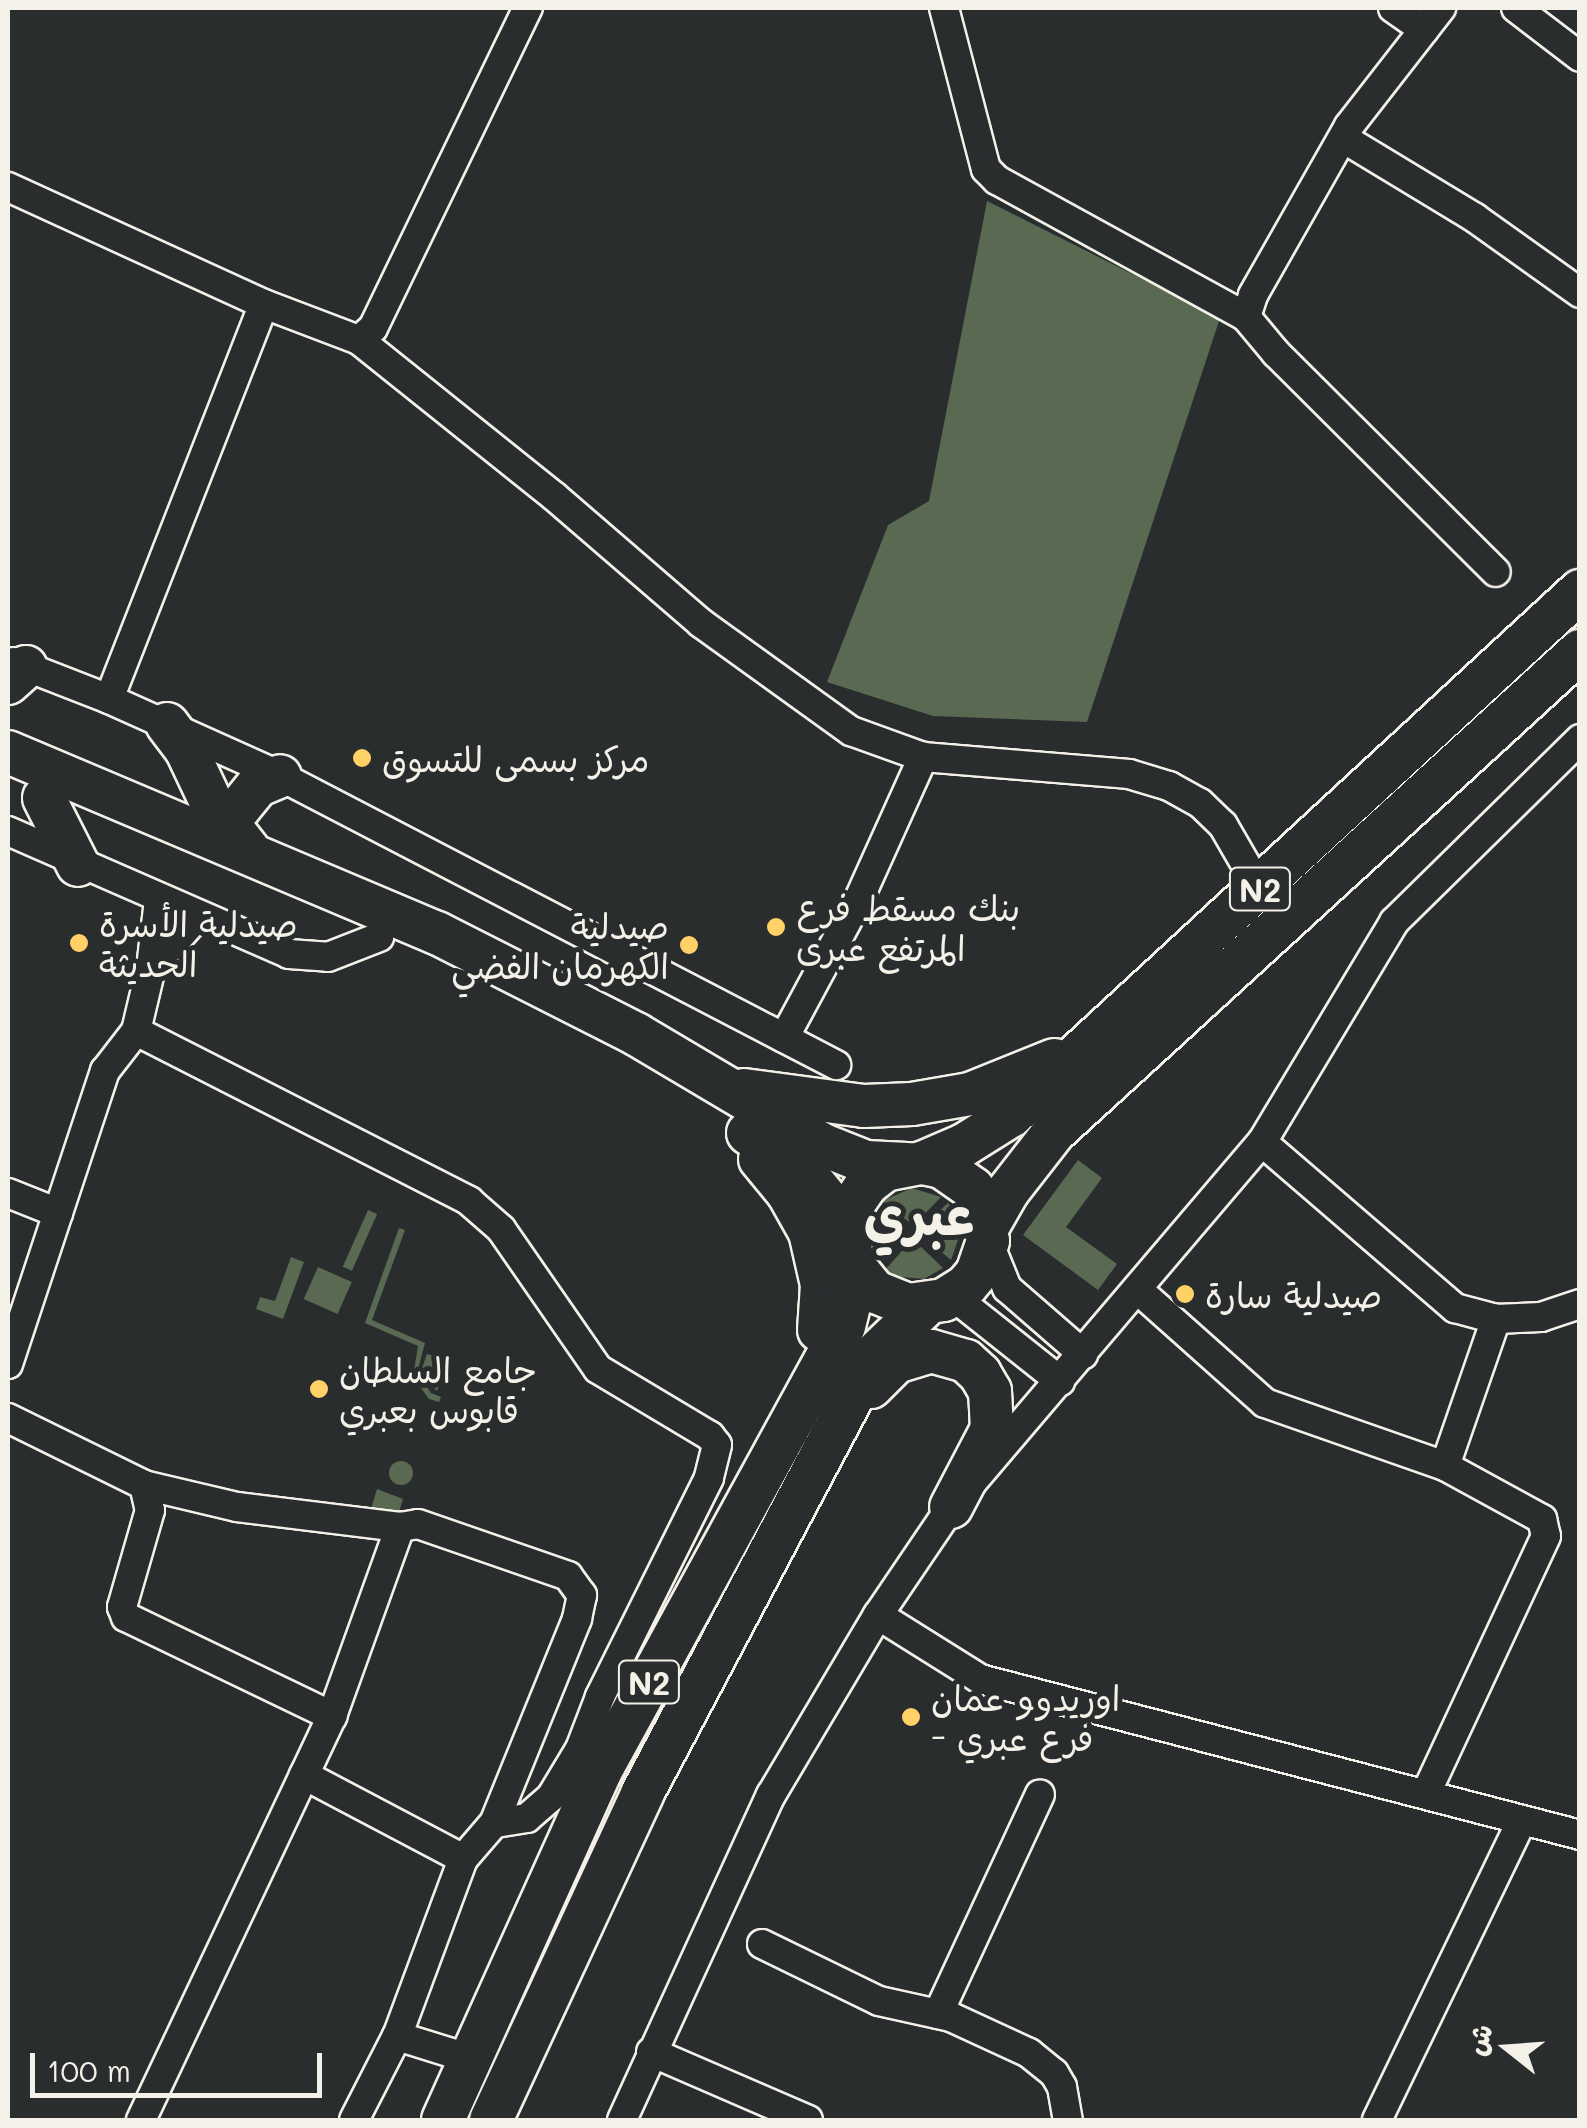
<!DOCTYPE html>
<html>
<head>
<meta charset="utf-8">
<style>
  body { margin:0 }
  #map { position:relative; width:1587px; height:2128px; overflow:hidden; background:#2a2d2e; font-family:Mali,"Playpen Sans Arabic",sans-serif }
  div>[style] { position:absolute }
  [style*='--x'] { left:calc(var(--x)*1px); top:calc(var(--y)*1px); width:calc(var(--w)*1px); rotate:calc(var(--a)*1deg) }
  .green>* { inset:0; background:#596952; transform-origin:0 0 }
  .round { border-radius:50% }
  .roads { filter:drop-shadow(2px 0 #f4f1e8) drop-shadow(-2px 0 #f4f1e8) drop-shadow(0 2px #f4f1e8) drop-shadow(0 -2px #f4f1e8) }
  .minor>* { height:28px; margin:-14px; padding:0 14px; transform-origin:14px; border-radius:14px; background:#2a2d2e }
  .highway>* { height:42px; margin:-21px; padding:0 21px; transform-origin:21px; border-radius:21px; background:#2a2d2e }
  .dots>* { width:28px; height:28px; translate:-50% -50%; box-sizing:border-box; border:5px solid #2a2d2e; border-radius:50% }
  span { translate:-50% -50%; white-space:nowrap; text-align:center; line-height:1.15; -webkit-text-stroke:10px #2a2d2e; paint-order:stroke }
  .shield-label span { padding:2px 8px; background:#2a2d2e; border:2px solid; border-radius:8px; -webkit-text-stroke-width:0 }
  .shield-label { font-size:32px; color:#f4f1e8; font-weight:700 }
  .poi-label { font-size:35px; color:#f4f1e8 }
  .left { translate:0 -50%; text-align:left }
  .right { translate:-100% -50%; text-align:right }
  .town-label { font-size:55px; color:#f4f1e8; font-weight:700 }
  .frame { position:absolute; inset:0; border:10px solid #f4f1e8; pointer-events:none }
  .north { position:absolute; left:1457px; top:1998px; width:100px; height:100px; -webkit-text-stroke:8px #2a2d2e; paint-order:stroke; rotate:287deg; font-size:28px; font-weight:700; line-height:40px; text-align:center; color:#f4f1e8 }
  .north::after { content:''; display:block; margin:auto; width:35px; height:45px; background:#f4f1e8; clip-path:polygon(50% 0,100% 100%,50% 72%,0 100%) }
  .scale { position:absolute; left:30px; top:2053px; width:292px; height:45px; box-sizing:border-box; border:5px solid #f4f1e8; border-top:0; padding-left:12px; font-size:30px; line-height:35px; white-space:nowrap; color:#f4f1e8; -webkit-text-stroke:8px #2a2d2e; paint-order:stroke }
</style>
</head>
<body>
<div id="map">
  <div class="green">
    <div style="clip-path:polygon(987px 201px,1220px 318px,1087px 722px,933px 716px,827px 682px,888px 525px,929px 501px)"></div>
    <div style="clip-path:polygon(1078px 1160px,1102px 1178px,1066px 1227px,1117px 1264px,1098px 1290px,1023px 1235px)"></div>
    <div style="clip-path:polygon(912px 1188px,941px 1197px,917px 1222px,909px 1222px,882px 1201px)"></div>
    <div style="clip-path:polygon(948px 1203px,958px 1217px,961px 1231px,951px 1260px,924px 1237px,924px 1225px)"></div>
    <div style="clip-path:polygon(876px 1209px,903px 1230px,902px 1240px,878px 1263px,868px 1231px)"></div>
    <div style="left:368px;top:1210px;width:10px;height:62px;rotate:24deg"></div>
    <div style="clip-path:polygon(399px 1228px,405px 1230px,372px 1320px,425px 1343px,417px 1373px,431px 1393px,441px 1397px,439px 1402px,429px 1399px,413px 1377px,418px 1346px,365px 1323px)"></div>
    <div style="clip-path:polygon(908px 1244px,919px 1245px,943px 1268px,924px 1279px,891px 1276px,885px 1270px)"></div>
    <div style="clip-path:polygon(291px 1257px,304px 1262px,283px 1319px,256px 1309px,260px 1297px,275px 1301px)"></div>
    <div style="left:318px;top:1267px;width:37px;height:35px;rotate:24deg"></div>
    <div style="clip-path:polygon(427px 1354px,448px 1360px,437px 1391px,420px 1374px)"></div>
    <div class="round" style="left:389px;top:1461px;width:24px;height:24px"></div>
    <div style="clip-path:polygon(377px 1489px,403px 1499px,398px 1515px,370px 1512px)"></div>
  </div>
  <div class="roads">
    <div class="minor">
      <div style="--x:944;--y:8;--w:166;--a:75.4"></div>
      <div style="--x:986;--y:169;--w:16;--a:45"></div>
      <div style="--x:997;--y:180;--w:284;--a:28.8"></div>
      <div style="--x:1246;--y:317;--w:47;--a:50.2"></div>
      <div style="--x:1276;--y:353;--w:310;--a:44.9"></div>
      <div style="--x:1393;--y:8;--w:38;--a:35"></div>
      <div style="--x:1516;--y:8;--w:81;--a:37.4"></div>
      <div style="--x:1343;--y:138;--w:154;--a:31.2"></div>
      <div style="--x:1475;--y:218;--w:129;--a:35.5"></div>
      <div style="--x:8;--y:187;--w:281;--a:24.6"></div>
      <div style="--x:264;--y:304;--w:102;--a:20.8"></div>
      <div style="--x:359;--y:340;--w:18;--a:-41"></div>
      <div style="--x:373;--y:328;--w:356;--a:-64.2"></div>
      <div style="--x:1246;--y:317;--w:23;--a:-72"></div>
      <div style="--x:1253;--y:295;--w:194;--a:-60.4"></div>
      <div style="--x:1349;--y:126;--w:150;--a:-52.1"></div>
      <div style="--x:359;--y:340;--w:251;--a:38.7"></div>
      <div style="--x:555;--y:497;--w:193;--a:40.8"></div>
      <div style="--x:701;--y:623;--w:185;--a:35.8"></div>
      <div style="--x:851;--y:731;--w:77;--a:19.9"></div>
      <div style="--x:923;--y:757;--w:207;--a:4.7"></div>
      <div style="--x:1129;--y:774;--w:42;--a:16.7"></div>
      <div style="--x:1169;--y:786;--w:35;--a:29"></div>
      <div style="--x:1200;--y:803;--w:32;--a:44"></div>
      <div style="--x:1223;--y:825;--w:74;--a:60"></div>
      <div style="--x:14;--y:662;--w:102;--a:21.3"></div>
      <div style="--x:109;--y:699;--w:188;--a:24.2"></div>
      <div style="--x:280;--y:776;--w:627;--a:27.46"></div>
      <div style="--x:109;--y:699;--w:424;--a:-68.6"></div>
      <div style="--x:8;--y:831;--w:307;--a:23.6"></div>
      <div style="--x:289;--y:954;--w:39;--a:4"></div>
      <div style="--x:328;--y:957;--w:55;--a:-21.4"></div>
      <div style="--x:151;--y:968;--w:69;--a:-48"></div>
      <div style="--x:136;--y:1031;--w:374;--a:27"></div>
      <div style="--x:469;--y:1201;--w:43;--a:41.2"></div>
      <div style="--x:501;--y:1229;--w:170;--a:55.3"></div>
      <div style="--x:598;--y:1369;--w:131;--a:30.9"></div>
      <div style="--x:710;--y:1436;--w:11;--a:52"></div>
      <div style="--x:717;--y:1445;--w:34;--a:104"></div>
      <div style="--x:709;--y:1478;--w:245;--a:116.5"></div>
      <div style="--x:600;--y:1697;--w:56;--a:111"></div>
      <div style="--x:580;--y:1749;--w:56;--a:121.1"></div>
      <div style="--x:551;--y:1797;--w:32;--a:139"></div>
      <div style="--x:527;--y:1818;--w:33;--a:171"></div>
      <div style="--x:494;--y:1823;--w:48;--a:130.7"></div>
      <div style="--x:463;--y:1859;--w:189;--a:110.4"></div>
      <div style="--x:397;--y:2036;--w:94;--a:117.1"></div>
      <div style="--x:784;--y:1038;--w:158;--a:-61.7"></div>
      <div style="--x:859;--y:899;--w:156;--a:-65.7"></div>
      <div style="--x:1262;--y:1142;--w:255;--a:40.7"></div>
      <div style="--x:1455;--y:1308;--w:42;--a:15"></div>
      <div style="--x:1496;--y:1319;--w:45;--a:-2.5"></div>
      <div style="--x:1541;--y:1317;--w:41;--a:-18.4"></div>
      <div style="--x:8;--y:1193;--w:54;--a:21.8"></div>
      <div style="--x:988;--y:1241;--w:51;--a:68"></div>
      <div style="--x:1007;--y:1288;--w:101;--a:41"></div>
      <div style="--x:1137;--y:1289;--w:171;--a:41.7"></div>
      <div style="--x:1265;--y:1403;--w:191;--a:19.3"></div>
      <div style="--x:1445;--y:1466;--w:111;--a:28.7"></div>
      <div style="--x:1542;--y:1519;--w:17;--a:77"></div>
      <div style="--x:1546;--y:1536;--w:284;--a:115"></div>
      <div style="--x:953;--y:1296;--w:137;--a:38.5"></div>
      <div style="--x:8;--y:1364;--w:309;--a:-71.7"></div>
      <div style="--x:105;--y:1071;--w:51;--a:-52.2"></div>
      <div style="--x:136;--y:1031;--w:65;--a:-76.6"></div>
      <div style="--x:151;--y:968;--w:68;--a:-83.3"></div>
      <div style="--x:8;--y:1418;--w:152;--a:26.2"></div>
      <div style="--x:144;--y:1485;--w:96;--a:13.3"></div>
      <div style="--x:237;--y:1507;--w:164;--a:7"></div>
      <div style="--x:400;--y:1527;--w:18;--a:-9"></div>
      <div style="--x:418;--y:1524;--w:159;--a:19.1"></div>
      <div style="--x:568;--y:1576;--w:24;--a:54"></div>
      <div style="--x:582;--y:1595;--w:25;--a:102"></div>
      <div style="--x:577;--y:1619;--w:220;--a:112.1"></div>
      <div style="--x:1445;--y:1466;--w:156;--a:-70.9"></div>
      <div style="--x:144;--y:1485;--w:26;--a:77"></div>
      <div style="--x:150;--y:1510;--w:101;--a:106.1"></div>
      <div style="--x:122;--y:1607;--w:11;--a:68"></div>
      <div style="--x:126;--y:1617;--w:229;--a:25.7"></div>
      <div style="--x:878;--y:1615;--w:120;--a:32.1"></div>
      <div style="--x:980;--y:1679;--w:620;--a:14.57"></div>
      <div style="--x:304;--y:1775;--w:180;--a:27.8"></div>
      <div style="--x:762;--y:1944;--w:130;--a:26"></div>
      <div style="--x:879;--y:2001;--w:74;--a:12.5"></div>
      <div style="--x:951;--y:2017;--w:86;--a:24.8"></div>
      <div style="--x:1029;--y:2053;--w:32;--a:39"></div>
      <div style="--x:1054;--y:2073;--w:16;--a:60"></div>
      <div style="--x:1062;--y:2087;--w:34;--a:80"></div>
      <div style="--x:938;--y:2014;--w:242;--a:-65.1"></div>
      <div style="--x:397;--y:2036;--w:77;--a:17.3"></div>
      <div style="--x:651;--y:2052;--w:171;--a:23.4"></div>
      <div style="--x:141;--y:2120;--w:447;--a:-64.7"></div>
      <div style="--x:332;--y:1716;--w:201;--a:-70.2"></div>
      <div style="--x:622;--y:2120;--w:358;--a:-65.4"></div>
      <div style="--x:771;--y:1795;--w:209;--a:-59.3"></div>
      <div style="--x:878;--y:1615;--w:130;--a:-55.9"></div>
      <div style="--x:951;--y:1507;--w:480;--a:-49.6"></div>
      <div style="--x:1262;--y:1142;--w:257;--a:-59"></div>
      <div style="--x:1394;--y:922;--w:261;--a:-44.5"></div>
      <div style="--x:1377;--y:2120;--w:333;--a:-64.2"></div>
    </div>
    <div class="highway">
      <div style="--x:8;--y:683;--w:24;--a:-42"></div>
      <div style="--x:167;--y:724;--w:34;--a:53"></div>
      <div style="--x:187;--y:751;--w:56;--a:64.8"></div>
      <div style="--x:211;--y:802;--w:60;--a:51.8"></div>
      <div style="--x:8;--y:752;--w:466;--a:22.9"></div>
      <div style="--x:437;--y:933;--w:223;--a:26.9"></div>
      <div style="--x:636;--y:1034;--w:217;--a:30.7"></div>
      <div style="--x:823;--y:1145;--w:46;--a:21.6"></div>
      <div style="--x:866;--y:1162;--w:41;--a:2.8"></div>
      <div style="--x:44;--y:798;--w:75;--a:63.1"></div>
      <div style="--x:228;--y:822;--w:46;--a:-51.1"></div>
      <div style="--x:257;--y:786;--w:25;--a:-23"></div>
      <div style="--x:744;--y:1090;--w:121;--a:7.6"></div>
      <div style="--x:864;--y:1106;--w:48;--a:-2.4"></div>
      <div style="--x:912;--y:1104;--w:59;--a:-9.8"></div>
      <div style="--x:970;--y:1094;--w:91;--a:-22"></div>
      <div style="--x:748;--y:1133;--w:66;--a:33.9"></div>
      <div style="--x:803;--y:1170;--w:70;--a:50.8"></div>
      <div style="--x:760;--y:1159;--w:44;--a:50.5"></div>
      <div style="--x:788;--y:1193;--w:45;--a:60.6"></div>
      <div style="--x:810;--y:1232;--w:54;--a:77.2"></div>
      <div style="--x:822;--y:1285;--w:45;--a:93.8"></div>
      <div style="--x:922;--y:1163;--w:20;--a:11"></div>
      <div style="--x:942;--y:1167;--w:38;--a:35"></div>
      <div style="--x:973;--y:1189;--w:21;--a:61"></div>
      <div style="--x:983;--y:1207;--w:34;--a:82"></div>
      <div style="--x:988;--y:1241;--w:34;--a:109"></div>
      <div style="--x:977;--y:1273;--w:17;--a:130"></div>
      <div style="--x:966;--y:1286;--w:26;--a:148"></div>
      <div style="--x:944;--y:1300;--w:36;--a:172"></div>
      <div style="--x:908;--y:1305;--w:35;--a:-158"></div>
      <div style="--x:875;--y:1292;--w:35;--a:-129"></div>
      <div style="--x:853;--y:1265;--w:41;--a:-98.3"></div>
      <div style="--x:847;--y:1224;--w:22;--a:-72"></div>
      <div style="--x:854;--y:1203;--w:23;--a:-56"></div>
      <div style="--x:867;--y:1184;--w:23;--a:-38"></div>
      <div style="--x:885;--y:1170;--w:38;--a:-11"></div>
      <div style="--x:922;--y:1163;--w:46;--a:-23.2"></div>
      <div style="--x:964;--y:1145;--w:57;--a:-32"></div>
      <div style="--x:1012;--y:1115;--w:773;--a:-42.69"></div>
      <div style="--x:988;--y:1226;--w:40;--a:-60.3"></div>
      <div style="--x:1008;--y:1191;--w:75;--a:-52.1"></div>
      <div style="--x:1054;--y:1132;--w:713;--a:-42.44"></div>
      <div style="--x:871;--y:1387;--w:35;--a:-45"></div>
      <div style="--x:896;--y:1362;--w:37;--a:-17"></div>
      <div style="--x:931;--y:1351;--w:36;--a:16"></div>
      <div style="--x:966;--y:1361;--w:19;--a:43"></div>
      <div style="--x:980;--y:1374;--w:20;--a:60"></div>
      <div style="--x:990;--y:1391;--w:38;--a:87"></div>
      <div style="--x:992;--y:1429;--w:88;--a:117.7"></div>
      <div style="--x:443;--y:2120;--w:382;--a:-65.7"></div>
      <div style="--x:600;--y:1772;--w:508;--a:-61.32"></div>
      <div style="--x:844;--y:1326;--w:32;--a:-76"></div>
      <div style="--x:852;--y:1295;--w:42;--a:-95.4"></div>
      <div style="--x:491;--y:2120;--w:359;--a:-65.1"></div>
      <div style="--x:642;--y:1794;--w:497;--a:-62.1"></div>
      <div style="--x:874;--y:1355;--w:72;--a:-43.9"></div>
    </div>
  </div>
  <div class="dots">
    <div style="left:362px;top:758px;background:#ffd166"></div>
    <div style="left:776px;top:927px;background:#ffd166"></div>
    <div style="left:79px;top:943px;background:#ffd166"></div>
    <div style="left:689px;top:945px;background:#ffd166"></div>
    <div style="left:1185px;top:1294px;background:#ffd166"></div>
    <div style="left:319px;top:1389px;background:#ffd166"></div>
    <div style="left:911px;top:1717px;background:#ffd166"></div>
  </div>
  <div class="shield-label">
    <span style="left:1260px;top:889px">N2</span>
    <span style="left:649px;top:1682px">N2</span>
  </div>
  <div class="poi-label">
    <span class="left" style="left:382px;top:758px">مركز بسمى للتسوق</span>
    <span class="left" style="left:796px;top:927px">بنك مسقط فرع<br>المرتفع عبرى</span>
    <span class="left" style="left:99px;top:943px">صيدلية الأسرة<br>الحديثة</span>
    <span class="right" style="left:669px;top:945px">صيدلية<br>الكهرمان الفضي</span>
    <span class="left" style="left:1205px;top:1294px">صيدلية سارة</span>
    <span class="left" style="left:339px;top:1389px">جامع السلطان<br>قابوس بعبري</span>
    <span class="left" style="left:931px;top:1717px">اوريدوو عمان<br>- فرع عبري</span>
  </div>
  <div class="town-label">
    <span style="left:919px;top:1214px">عبري</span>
  </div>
  <div class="frame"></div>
  <div class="north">ش</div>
  <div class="scale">100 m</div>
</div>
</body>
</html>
